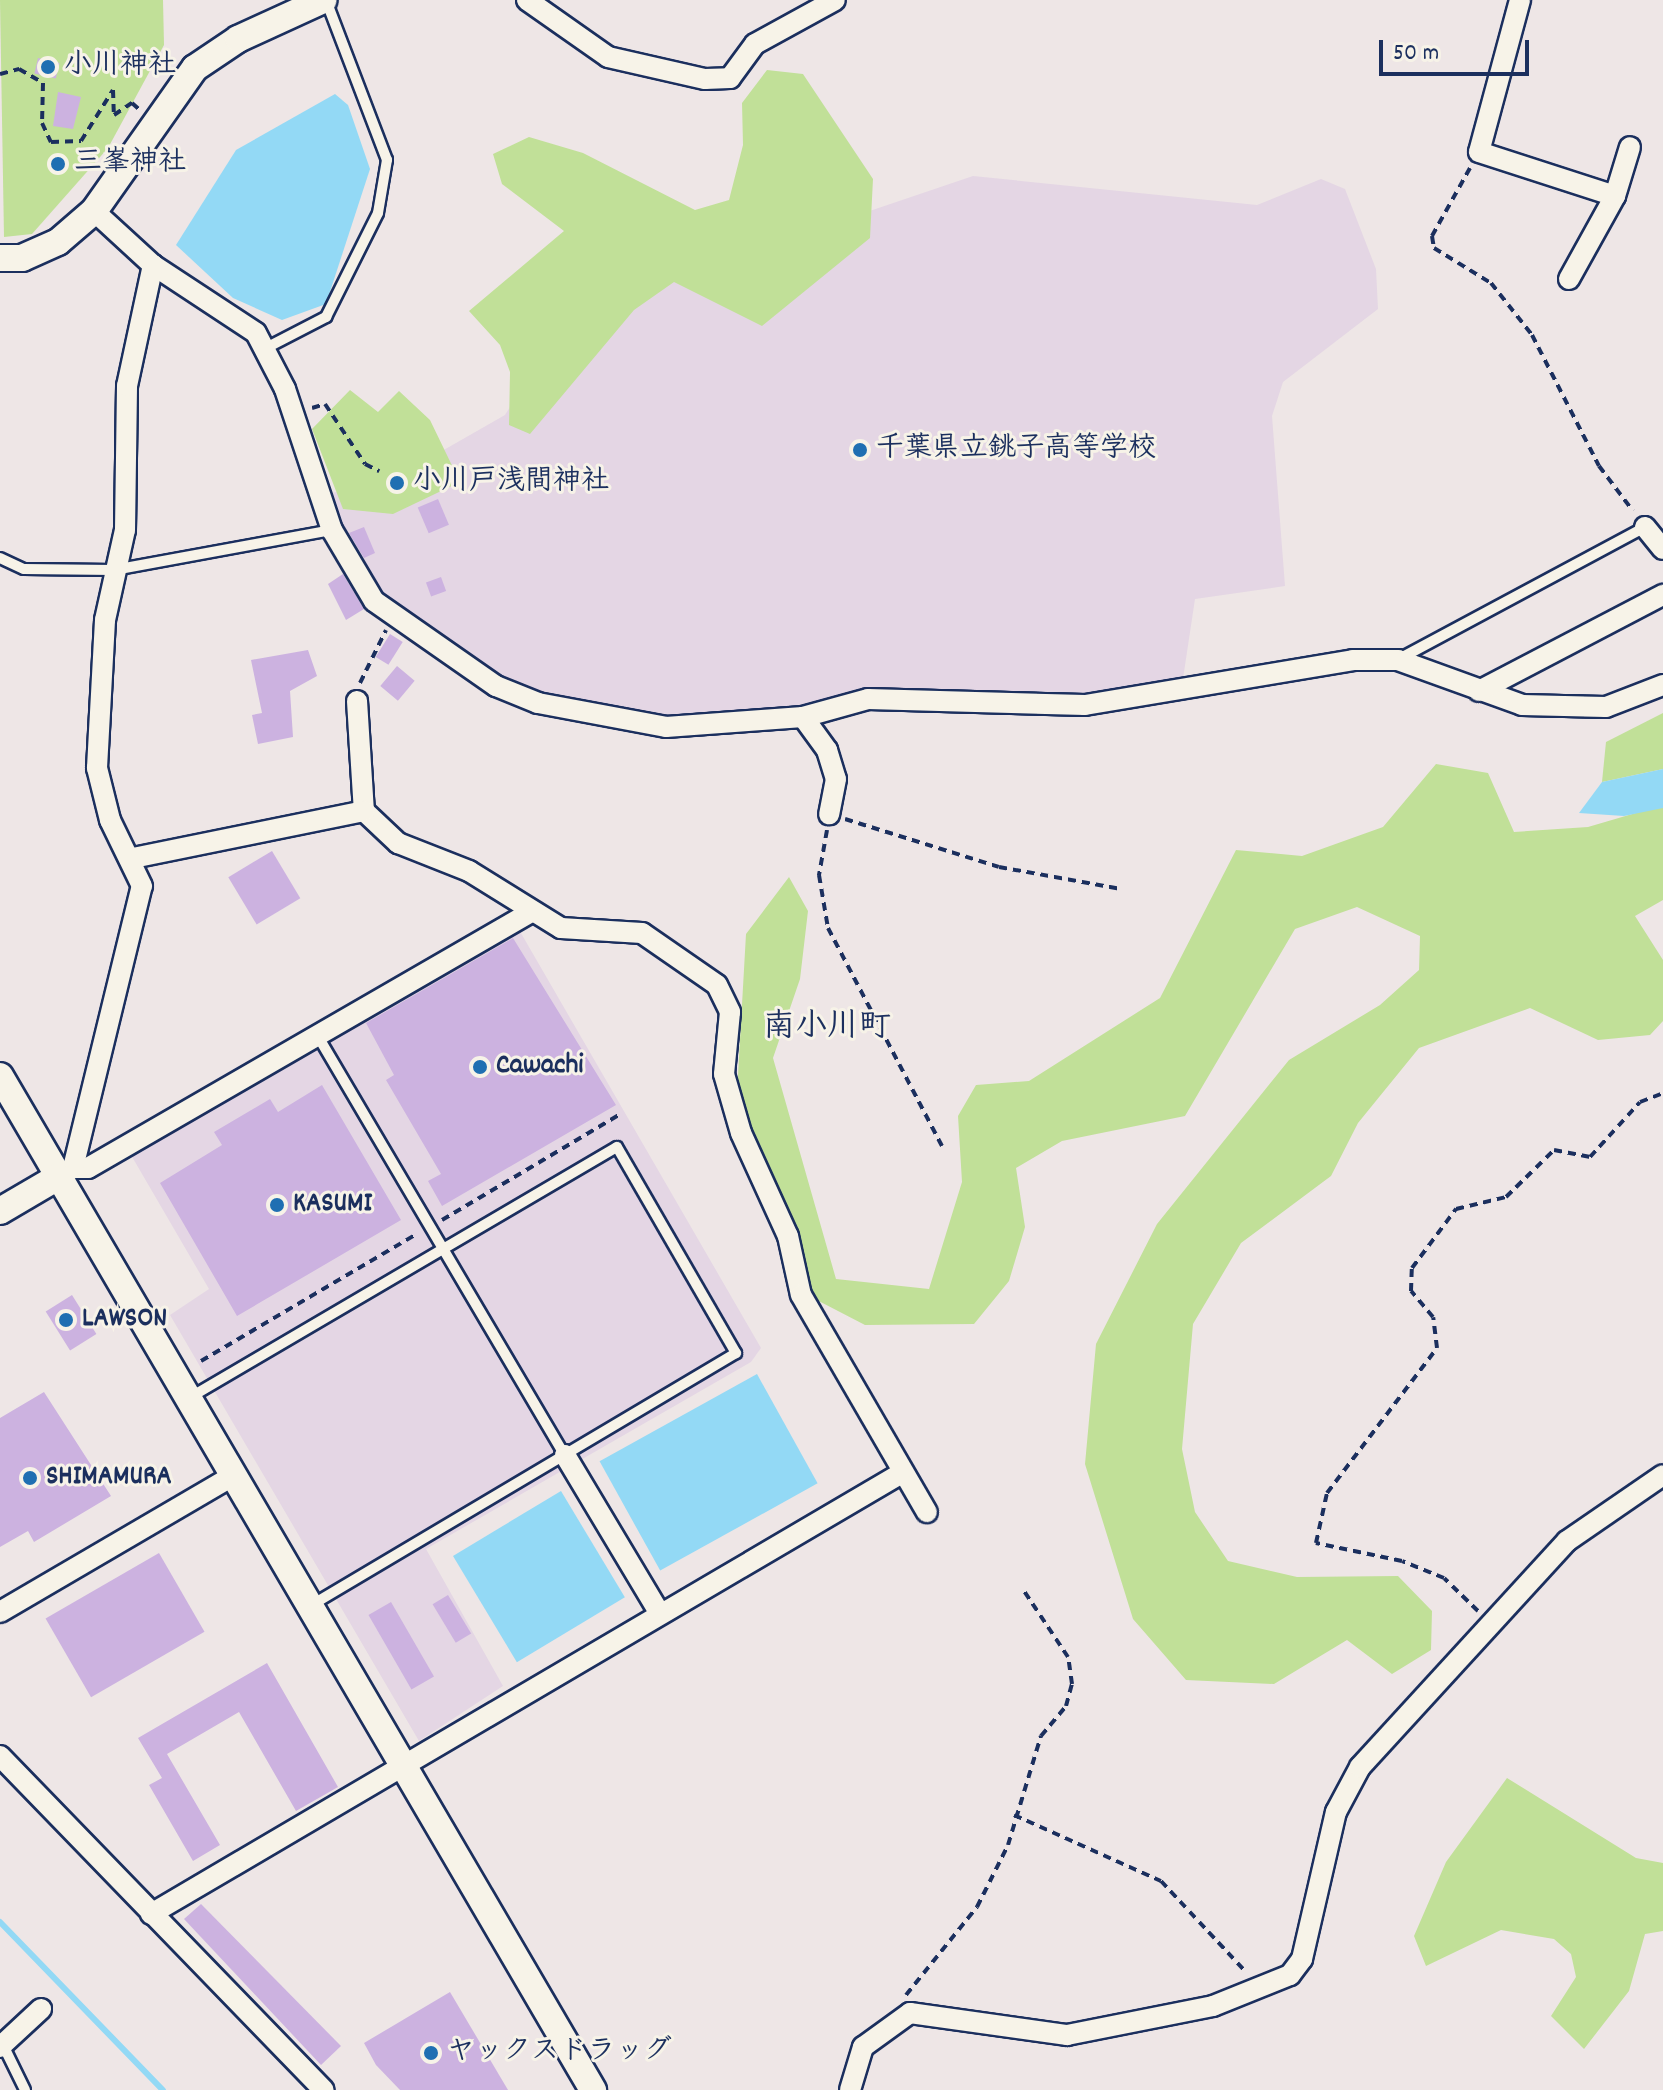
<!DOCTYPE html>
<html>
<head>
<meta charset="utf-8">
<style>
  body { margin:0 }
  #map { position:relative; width:1663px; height:2090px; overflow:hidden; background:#eee6e6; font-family:Dekko,"Klee One",sans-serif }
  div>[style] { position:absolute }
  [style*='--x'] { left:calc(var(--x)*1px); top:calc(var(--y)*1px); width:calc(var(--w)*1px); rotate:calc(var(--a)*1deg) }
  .built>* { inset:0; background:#e4d6e4 }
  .green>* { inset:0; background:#c1e098 }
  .water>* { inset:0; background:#93d9f5; transform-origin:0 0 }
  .stream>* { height:6px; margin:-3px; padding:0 3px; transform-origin:3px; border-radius:3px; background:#93d9f5 }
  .building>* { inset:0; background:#ccb2e0; transform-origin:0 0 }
  .path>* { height:4px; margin-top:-2px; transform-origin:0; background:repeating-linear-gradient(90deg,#1b2f5e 0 8px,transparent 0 14px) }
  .roads { filter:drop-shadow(2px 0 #1b2f5e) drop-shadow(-2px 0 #1b2f5e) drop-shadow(0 2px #1b2f5e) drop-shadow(0 -2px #1b2f5e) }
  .service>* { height:10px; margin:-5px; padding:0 5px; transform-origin:5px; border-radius:5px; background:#f7f3e8 }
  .minor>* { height:20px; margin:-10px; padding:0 10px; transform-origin:10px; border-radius:10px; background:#f7f3e8 }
  .tertiary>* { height:26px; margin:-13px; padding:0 13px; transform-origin:13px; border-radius:13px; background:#f7f3e8 }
  .dots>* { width:22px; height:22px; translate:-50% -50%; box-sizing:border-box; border:4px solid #f7f3e8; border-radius:50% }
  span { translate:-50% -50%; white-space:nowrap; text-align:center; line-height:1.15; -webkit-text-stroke:6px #f7f3e8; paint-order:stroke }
  .poi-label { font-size:28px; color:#1b2f5e; font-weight:700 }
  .left { translate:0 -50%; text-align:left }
  .quarter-label { font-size:32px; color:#1b2f5e; font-weight:700 }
  .scale { position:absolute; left:1379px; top:40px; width:150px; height:36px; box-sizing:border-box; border:4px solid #1b2f5e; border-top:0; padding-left:10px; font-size:24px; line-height:28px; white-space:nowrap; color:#1b2f5e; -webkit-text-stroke:6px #f7f3e8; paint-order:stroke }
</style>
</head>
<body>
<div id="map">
  <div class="built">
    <div style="clip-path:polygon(973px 176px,1257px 205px,1321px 179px,1345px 189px,1376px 269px,1378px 309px,1283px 382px,1272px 416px,1285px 586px,1195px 599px,1181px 692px,1085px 705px,934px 696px,666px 727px,538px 703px,394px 617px,320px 495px,386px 483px,505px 415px,561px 325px,672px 256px,849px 218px)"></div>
    <div style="clip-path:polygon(518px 928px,761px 1348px,751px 1362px,426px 1549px,503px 1686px,419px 1741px,170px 1315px,209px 1289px,131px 1155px)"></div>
  </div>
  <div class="green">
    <div style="clip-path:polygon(0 0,163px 0,164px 45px,108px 148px,32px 234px,4px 237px)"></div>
    <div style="clip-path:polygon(767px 70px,803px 74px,873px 179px,870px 238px,762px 326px,674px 282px,634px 310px,530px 434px,509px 425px,510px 372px,500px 345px,469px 311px,564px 231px,502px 184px,493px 154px,529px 137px,583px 153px,695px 210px,729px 200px,743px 145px,742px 103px)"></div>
    <div style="clip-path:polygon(350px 390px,378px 412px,399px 391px,430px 420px,460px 482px,393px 514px,343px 509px,312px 429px)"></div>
    <div style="clip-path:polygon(1663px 713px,1663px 769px,1602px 782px,1606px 742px)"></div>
    <div style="clip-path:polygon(1436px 764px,1488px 773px,1514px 832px,1588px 827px,1663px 805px,1663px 900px,1635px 916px,1663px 960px,1663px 1021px,1650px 1035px,1598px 1040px,1530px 1008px,1419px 1048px,1358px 1123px,1331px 1176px,1241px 1243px,1193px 1324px,1182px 1449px,1195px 1512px,1228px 1561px,1297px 1577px,1398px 1576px,1432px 1611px,1431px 1650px,1392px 1674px,1347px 1640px,1274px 1684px,1186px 1680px,1133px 1619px,1085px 1464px,1096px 1344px,1157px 1224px,1289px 1060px,1380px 1005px,1419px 970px,1420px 936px,1357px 907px,1295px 929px,1185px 1116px,1062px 1141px,1016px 1168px,1025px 1227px,1009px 1281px,974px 1324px,865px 1325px,811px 1297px,737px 1093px,746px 934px,789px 877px,808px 911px,800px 979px,773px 1058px,836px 1279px,929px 1289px,962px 1182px,958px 1116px,976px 1085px,1029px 1081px,1160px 998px,1236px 850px,1302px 856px,1383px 827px)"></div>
    <div style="clip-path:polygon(1507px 1778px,1636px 1858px,1663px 1863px,1663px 1931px,1645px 1934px,1629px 1991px,1584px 2049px,1551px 2016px,1576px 1977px,1571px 1954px,1554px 1939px,1501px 1930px,1426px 1966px,1414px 1936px,1446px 1862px)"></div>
  </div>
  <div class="water">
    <div style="clip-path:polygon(335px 94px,348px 105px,370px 169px,326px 304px,282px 320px,233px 298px,176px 245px,236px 150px)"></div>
    <div style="clip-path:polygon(1663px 769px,1663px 808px,1624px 816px,1579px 813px,1602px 782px)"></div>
    <div style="left:757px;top:1374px;width:125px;height:180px;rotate:61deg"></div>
    <div style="left:561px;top:1491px;width:124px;height:126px;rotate:59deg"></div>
  </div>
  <div class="stream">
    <div style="--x:0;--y:1922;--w:234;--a:45.9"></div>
  </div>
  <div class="building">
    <div style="left:38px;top:58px;width:22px;height:16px;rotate:13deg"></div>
    <div style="clip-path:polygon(58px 92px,81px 97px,73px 129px,53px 126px)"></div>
    <div style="left:438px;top:499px;width:28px;height:22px;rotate:67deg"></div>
    <div style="clip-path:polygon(364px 527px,375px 553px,364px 558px,349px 533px)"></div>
    <div style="clip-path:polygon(343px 574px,364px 609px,346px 620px,328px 584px)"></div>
    <div style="left:441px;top:577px;width:15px;height:16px;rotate:70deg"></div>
    <div style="left:390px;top:634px;width:15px;height:27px;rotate:32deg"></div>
    <div style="clip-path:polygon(308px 650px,317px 676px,290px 691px,293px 737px,258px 744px,252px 715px,262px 713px,251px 660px)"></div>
    <div style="left:397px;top:666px;width:23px;height:26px;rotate:40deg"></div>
    <div style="left:272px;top:851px;width:55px;height:51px;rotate:59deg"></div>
    <div style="clip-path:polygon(513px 938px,616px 1105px,442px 1206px,428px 1181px,441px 1174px,386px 1080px,394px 1075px,366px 1023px)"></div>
    <div style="clip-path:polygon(322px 1085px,401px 1220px,237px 1316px,160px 1183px,222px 1145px,214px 1132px,270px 1099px,278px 1112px)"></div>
    <div style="left:72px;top:1295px;width:46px;height:31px;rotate:58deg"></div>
    <div style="clip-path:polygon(44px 1392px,111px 1496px,34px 1542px,28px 1531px,0 1547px,0 1418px)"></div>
    <div style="left:159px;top:1553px;width:91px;height:131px;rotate:60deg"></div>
    <div style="left:448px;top:1595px;width:45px;height:18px;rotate:59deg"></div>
    <div style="left:391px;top:1602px;width:86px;height:26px;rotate:60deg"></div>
    <div style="clip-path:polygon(267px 1663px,338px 1787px,296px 1811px,239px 1712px,167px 1754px,220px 1845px,193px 1861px,149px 1785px,162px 1778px,138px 1738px)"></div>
    <div style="clip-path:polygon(201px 1904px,341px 2046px,321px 2065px,184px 1919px)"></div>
    <div style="clip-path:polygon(450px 1992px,508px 2090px,400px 2090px,376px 2065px,364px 2043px)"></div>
  </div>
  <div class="path">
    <div style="--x:0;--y:74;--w:20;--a:-15"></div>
    <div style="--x:19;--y:69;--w:28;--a:30"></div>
    <div style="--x:43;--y:83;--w:40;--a:91.4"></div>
    <div style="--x:42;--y:123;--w:21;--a:65"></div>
    <div style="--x:51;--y:142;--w:30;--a:-2"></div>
    <div style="--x:81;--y:141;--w:60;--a:-57.9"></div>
    <div style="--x:113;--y:90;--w:25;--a:88"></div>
    <div style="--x:114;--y:115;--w:22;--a:-34"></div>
    <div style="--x:132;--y:103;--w:12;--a:42"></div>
    <div style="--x:1470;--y:168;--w:78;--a:119.2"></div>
    <div style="--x:1432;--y:236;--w:12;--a:81"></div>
    <div style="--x:1434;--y:248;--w:67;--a:31.6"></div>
    <div style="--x:1491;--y:283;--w:66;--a:51.7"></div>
    <div style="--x:1532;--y:335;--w:147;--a:62.9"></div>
    <div style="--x:1599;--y:466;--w:56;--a:52.9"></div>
    <div style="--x:312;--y:408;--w:14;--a:-17"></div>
    <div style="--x:325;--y:404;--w:72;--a:56.3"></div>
    <div style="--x:365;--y:464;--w:16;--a:27"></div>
    <div style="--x:360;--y:683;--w:59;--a:-63.9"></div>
    <div style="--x:845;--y:819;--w:161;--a:17.3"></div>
    <div style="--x:999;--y:867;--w:124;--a:10.2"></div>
    <div style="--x:827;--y:830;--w:46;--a:100.1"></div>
    <div style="--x:819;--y:875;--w:54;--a:80.4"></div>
    <div style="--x:828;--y:928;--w:246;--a:62.4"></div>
    <div style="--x:442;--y:1220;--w:206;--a:-30.7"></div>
    <div style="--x:201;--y:1361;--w:251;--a:-30.5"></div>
    <div style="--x:1478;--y:1611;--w:47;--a:-135.9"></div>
    <div style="--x:1444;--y:1578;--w:45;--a:-158"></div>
    <div style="--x:1402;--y:1561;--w:88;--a:-168.2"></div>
    <div style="--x:1316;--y:1543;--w:51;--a:-77.6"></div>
    <div style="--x:1327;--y:1493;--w:182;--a:-52.8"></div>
    <div style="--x:1437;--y:1348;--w:31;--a:-97"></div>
    <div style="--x:1433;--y:1317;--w:34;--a:-130"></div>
    <div style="--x:1411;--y:1291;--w:23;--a:-88"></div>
    <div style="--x:1412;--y:1268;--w:74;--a:-53.3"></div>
    <div style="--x:1456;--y:1209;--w:51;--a:-13.5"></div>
    <div style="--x:1506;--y:1197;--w:67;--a:-44.4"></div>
    <div style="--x:1554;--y:1150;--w:37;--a:11"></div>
    <div style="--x:1590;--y:1157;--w:74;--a:-47.7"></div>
    <div style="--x:1640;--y:1102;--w:25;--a:-21"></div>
    <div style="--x:1014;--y:1815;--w:161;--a:24.2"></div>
    <div style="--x:1161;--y:1881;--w:125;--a:47"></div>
    <div style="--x:906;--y:1995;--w:113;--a:-51.1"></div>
    <div style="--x:977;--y:1907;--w:69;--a:-63.4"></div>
    <div style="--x:1008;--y:1845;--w:114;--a:-73.2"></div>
    <div style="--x:1041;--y:1736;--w:39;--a:-50"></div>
    <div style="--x:1066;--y:1706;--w:23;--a:-75"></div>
    <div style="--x:1072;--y:1684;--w:27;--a:-98"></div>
    <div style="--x:1068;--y:1657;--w:83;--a:-123.7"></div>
  </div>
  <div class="roads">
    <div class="service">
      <div style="--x:266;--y:348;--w:68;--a:-27.3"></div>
      <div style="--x:326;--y:317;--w:116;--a:-63.4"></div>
      <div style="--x:378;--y:213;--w:54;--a:-80.4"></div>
      <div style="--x:387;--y:160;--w:171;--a:-110.9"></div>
      <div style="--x:0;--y:558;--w:26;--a:25"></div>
      <div style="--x:24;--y:569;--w:90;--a:0.6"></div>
      <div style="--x:114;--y:570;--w:222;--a:-10.4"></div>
      <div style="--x:1399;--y:659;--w:279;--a:-28.2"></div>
      <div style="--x:316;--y:1033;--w:490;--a:59.5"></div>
      <div style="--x:189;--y:1398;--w:496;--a:-30.4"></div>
      <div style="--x:617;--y:1147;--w:238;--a:60"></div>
      <div style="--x:736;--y:1353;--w:494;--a:149.3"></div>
      <div style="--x:3;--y:2045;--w:50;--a:63.9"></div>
    </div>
    <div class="minor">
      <div style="--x:527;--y:0;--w:99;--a:35.1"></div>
      <div style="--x:608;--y:57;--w:99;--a:12.8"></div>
      <div style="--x:705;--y:79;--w:25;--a:-2"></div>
      <div style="--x:730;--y:78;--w:42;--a:-53.7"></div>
      <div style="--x:755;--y:44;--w:91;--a:-28.8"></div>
      <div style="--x:1520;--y:0;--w:157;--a:105.1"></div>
      <div style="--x:1479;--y:152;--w:143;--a:17.9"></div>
      <div style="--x:94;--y:211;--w:80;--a:42.5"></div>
      <div style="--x:153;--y:265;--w:123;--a:33.4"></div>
      <div style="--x:256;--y:333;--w:63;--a:62.6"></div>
      <div style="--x:285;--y:389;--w:149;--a:71.6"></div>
      <div style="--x:332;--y:530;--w:82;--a:59.4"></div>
      <div style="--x:374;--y:601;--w:149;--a:34.9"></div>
      <div style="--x:496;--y:686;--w:45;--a:22"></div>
      <div style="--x:538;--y:703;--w:130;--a:10.6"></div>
      <div style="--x:666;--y:727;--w:137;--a:-4.2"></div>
      <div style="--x:803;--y:717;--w:67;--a:-15.5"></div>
      <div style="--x:868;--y:699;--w:217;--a:1.6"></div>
      <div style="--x:1085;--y:705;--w:272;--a:-9.5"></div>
      <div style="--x:1353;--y:660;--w:45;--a:0"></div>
      <div style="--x:1398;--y:660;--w:132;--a:19.9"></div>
      <div style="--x:1522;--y:705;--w:84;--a:1.4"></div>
      <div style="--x:1606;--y:707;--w:61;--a:-21.1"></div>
      <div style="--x:1569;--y:279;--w:95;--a:-61"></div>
      <div style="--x:1615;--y:196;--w:51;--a:-73"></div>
      <div style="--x:1645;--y:527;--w:28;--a:51"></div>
      <div style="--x:1479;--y:691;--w:208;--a:-27.6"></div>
      <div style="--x:357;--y:701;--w:110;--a:86.4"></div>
      <div style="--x:364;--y:811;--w:47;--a:43.3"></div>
      <div style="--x:398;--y:843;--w:76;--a:21.5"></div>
      <div style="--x:469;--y:871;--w:108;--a:31.8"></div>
      <div style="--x:561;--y:928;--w:81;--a:3.5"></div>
      <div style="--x:642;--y:933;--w:91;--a:34.7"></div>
      <div style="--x:717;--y:985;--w:30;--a:64"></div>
      <div style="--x:730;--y:1012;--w:62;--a:95.5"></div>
      <div style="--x:724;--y:1074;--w:61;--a:73.9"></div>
      <div style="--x:741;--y:1133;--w:113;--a:65.5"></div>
      <div style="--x:788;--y:1236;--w:60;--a:77.6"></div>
      <div style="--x:801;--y:1295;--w:251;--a:59.9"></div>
      <div style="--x:803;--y:717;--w:41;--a:54"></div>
      <div style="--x:827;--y:750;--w:30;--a:73"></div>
      <div style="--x:836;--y:779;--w:36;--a:101"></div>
      <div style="--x:133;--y:858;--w:236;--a:-11.5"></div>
      <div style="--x:73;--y:1168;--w:15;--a:0"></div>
      <div style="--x:88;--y:1168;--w:512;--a:-30.02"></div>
      <div style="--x:58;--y:1177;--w:17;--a:-31"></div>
      <div style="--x:73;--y:1168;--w:290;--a:-76.3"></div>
      <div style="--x:142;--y:886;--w:73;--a:-115.9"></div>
      <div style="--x:110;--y:820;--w:54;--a:-104"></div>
      <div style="--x:97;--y:768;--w:148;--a:-86.9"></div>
      <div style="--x:105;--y:620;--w:92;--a:-77.5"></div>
      <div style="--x:125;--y:530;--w:144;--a:-89.2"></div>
      <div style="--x:127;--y:386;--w:124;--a:-77.9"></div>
      <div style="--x:565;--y:1455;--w:183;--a:59.1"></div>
      <div style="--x:0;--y:1612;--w:271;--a:-30.3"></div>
      <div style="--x:0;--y:1756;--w:465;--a:45.9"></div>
      <div style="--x:151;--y:1914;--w:869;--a:-30.43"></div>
      <div style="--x:0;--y:2047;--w:56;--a:-42.8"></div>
      <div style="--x:850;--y:2090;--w:45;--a:-73.2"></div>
      <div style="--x:863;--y:2047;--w:58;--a:-35.9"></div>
      <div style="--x:910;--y:2013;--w:159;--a:8"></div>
      <div style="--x:1067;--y:2035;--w:149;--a:-11.2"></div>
      <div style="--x:1213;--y:2006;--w:83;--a:-21.9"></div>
      <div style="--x:1290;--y:1975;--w:20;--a:-53"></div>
      <div style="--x:1302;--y:1959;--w:151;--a:-77"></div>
      <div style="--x:1336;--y:1812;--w:51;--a:-61.9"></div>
      <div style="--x:1360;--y:1767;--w:306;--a:-47.5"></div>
      <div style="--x:1567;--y:1541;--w:116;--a:-34.5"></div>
    </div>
    <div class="tertiary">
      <div style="--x:0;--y:258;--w:22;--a:0"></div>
      <div style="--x:22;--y:258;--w:39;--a:-24"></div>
      <div style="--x:58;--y:242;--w:48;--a:-40.7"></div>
      <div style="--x:94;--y:211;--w:175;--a:-54.8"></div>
      <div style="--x:195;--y:68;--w:52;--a:-34"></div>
      <div style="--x:238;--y:39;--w:94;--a:-24.6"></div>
      <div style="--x:0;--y:1076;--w:1175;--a:59.68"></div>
      <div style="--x:0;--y:1211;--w:67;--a:-30.4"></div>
    </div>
  </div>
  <div class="dots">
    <div style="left:48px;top:67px;background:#1f6fb2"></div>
    <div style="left:58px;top:164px;background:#1f6fb2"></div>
    <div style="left:860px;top:450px;background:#1f6fb2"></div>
    <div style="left:397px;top:483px;background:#1f6fb2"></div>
    <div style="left:480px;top:1067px;background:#1f6fb2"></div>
    <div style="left:277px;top:1205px;background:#1f6fb2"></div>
    <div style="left:66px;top:1320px;background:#1f6fb2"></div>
    <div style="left:30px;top:1478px;background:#1f6fb2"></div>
    <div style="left:431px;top:2053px;background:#1f6fb2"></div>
  </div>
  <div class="poi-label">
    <span class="left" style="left:64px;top:67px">小川神社</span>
    <span class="left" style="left:74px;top:164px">三峯神社</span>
    <span class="left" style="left:876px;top:450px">千葉県立銚子高等学校</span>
    <span class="left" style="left:413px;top:483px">小川戸浅間神社</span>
    <span class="left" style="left:496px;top:1067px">Cawachi</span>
    <span class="left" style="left:293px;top:1205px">KASUMI</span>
    <span class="left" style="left:82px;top:1320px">LAWSON</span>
    <span class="left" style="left:46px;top:1478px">SHIMAMURA</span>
    <span class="left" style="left:447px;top:2053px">ヤックスドラッグ</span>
  </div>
  <div class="quarter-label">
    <span style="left:827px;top:1029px">南小川町</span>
  </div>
  <div class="scale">50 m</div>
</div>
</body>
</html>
